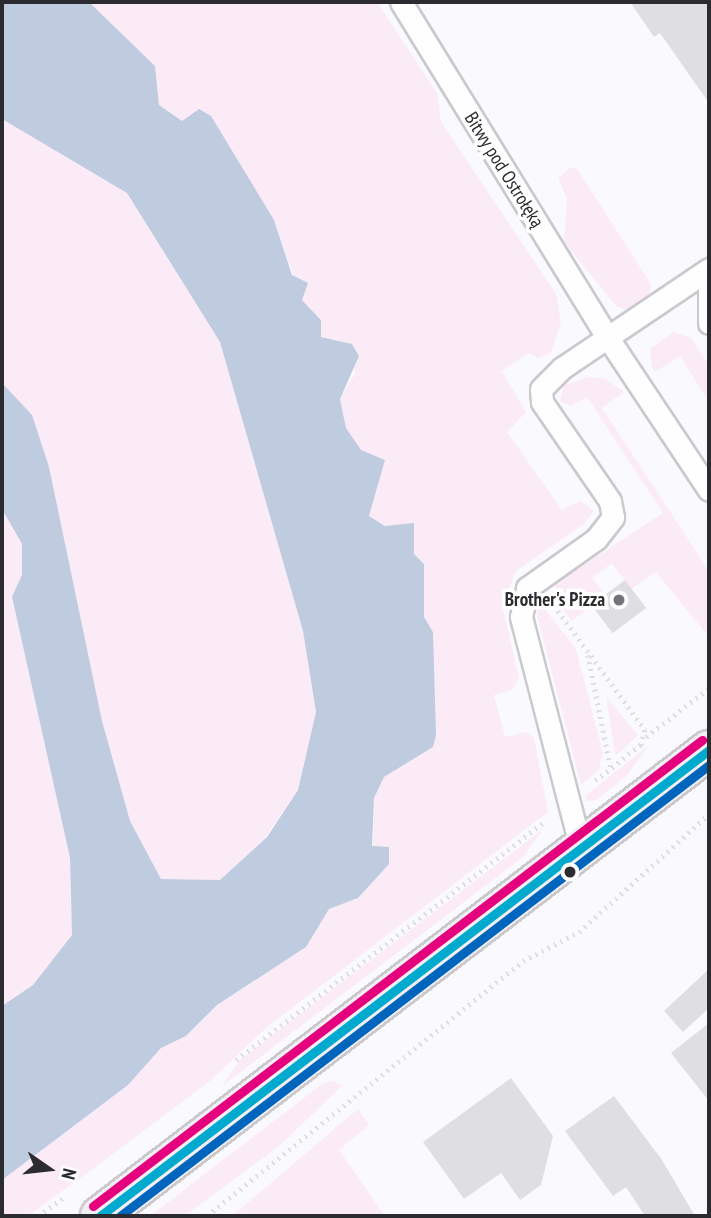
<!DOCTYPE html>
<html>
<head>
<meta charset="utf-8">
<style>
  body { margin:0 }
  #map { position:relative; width:711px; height:1218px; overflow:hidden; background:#faf9fd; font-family:"PT Sans Narrow",sans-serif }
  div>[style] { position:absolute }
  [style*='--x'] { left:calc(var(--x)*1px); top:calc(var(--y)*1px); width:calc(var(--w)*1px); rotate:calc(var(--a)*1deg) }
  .green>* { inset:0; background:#fbebf6 }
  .water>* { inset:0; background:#bfcce0 }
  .building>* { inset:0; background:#dfdfe2; transform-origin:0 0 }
  .path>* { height:4.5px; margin-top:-2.25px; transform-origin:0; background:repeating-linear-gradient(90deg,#dfdfe0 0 2px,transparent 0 7px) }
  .roads { filter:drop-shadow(2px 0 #cac9cd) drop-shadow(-2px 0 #cac9cd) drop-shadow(0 2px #cac9cd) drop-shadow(0 -2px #cac9cd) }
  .service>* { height:21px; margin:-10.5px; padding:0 10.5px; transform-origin:10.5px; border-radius:10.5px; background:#fefeff }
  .primary>* { height:38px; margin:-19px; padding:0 19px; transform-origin:19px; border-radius:19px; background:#f3eff4 }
  .bus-1>* { height:9px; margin:-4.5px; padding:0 4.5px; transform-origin:4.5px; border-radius:4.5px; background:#00a9ce }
  .bus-2>* { height:9px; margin:-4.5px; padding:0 4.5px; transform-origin:4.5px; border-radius:4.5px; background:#0065bd }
  .bus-3>* { height:9px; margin:-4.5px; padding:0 4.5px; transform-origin:4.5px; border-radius:4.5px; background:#e5007d }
  .dots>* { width:19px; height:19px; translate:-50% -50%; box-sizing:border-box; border:4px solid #fff; border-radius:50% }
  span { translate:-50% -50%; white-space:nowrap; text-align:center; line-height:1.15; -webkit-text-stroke:7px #fff; paint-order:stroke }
  .street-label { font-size:19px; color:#2c2b2f }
  .poi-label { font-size:19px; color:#2c2b2f; font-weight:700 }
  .right { translate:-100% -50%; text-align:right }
  .frame { position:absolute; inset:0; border:4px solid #2c2b2f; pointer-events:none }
  .north { position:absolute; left:14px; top:1134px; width:70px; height:70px; -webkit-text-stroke:5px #fff; paint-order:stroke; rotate:104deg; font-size:19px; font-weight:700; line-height:28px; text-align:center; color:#2c2b2f }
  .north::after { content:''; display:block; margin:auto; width:24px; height:32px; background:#2c2b2f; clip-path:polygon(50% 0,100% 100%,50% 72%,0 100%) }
</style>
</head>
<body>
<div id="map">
  <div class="green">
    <div style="clip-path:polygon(89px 2px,377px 2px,437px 93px,441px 122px,556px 294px,561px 323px,551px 353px,538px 358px,528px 353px,502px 371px,526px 412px,507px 432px,562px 510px,580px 501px,594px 511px,584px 524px,516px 571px,502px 605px,519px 678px,512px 690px,494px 695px,505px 737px,526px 732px,534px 738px,548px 812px,267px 1027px,211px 1080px,98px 1165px,28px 1216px,2px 1216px,2px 1180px,14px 1169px,128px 1085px,161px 1048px,186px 1036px,217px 1005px,306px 947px,329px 909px,358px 898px,388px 864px,373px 846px,374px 798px,384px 777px,433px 747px,433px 632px,424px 617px,424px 564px,414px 554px,414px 524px,385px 526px,369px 516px,385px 460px,361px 451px,346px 428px,340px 398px,355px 374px,352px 344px,321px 337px,321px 319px,302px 300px,274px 220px,182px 121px,159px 105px,155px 66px)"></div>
    <div style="clip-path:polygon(2px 119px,127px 193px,220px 342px,267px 502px,303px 631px,316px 712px,298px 790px,264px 839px,220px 880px,161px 879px,130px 821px,2px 384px)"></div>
    <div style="clip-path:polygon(571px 167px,577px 169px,651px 284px,648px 302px,629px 311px,616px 306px,564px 242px,567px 199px,558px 178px)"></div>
    <div style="clip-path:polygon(673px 332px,691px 338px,709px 365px,709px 402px,680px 356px,655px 372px,652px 368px,650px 349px)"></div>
    <div style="clip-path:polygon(589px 377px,606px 379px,624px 392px,602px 408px,709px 571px,709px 637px,656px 572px,631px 589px,612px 563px,592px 578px,605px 595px,572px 621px,556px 600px,555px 584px,663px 513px,587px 397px,571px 406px,560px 401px,564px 385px)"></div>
    <div style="clip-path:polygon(2px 509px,22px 544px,23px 575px,12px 598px,70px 858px,72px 935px,33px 985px,2px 1006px)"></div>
    <div style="clip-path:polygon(538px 601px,576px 649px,603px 753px,598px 771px,581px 785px,537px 615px)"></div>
    <div style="clip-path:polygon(606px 697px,638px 735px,617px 755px,615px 754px)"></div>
    <div style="clip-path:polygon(649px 745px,627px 775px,597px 800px,587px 801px,585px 796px)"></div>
    <div style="clip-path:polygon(543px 829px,523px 857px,222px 1086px,240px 1060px)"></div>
    <div style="clip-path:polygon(333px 1081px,342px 1086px,277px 1148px,184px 1216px,150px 1216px,325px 1082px)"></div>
    <div style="clip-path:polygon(358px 1109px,369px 1125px,339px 1150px,385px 1216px,232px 1216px)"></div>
  </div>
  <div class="water">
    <div style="clip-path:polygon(2px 2px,89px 2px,155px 66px,159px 105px,182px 121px,199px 109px,211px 116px,274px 220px,292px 275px,308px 283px,302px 300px,321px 320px,321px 337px,352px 344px,359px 356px,340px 399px,346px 428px,361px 450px,385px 460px,369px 516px,385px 526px,414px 523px,414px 554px,424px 564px,424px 617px,433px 632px,436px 735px,433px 747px,384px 777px,374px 798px,372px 846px,389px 847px,389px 864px,358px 898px,329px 909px,306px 947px,217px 1005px,186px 1036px,161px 1048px,128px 1085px,2px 1180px,2px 1006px,33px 985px,72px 935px,70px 858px,12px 597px,22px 575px,22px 544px,2px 509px,2px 383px,32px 415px,49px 467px,102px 721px,130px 821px,161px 879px,220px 880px,267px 837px,298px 790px,316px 712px,303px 631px,220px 342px,127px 193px,2px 119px)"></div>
  </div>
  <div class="building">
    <div style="clip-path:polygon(630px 2px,709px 2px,709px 103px,660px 33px,654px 37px)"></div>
    <div style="left:625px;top:580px;width:35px;height:42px;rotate:53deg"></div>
    <div style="clip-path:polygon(709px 969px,709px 1008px,683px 1032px,664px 1011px)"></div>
    <div style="clip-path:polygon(709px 1023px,709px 1101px,671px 1053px)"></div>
    <div style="clip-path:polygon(511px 1078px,553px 1136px,541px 1185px,520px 1200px,501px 1173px,464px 1199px,423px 1142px)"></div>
    <div style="clip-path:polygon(614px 1096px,662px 1160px,695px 1216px,645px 1216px,626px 1187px,613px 1196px,565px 1131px)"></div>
  </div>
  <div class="path">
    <div style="--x:554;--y:605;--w:155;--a:53.9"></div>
    <div style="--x:645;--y:730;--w:16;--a:105"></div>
    <div style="--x:641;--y:745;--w:61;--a:141.6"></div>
    <div style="--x:588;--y:655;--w:116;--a:78.6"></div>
    <div style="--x:646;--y:737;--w:80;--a:-37.9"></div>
    <div style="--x:236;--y:1060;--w:391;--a:-37.7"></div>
    <div style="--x:38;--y:1216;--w:34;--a:-36"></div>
    <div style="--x:207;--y:1216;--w:406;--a:-38.9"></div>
    <div style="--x:523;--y:961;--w:63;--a:-27.4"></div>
    <div style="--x:579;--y:932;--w:176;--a:-42.2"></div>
  </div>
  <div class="roads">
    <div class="service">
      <div style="--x:401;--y:2;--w:395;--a:58.4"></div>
      <div style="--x:608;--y:338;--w:182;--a:56.4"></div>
      <div style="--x:709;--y:288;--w:35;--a:90"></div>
      <div style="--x:581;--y:849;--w:240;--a:-104.5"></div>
      <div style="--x:521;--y:617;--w:30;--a:-78"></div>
      <div style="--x:527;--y:588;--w:85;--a:-35.4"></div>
      <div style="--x:596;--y:539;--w:28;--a:-52"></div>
      <div style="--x:613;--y:517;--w:16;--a:-101"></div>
      <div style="--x:610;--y:501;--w:120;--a:-124.5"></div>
      <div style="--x:542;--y:402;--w:13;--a:-94"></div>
      <div style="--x:541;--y:389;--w:30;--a:-45"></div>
      <div style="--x:562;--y:368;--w:177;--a:-34"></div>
    </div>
    <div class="primary">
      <div style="--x:100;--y:1216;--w:767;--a:-37.42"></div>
    </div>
  </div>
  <div class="bus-1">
    <div style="--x:100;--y:1216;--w:767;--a:-37.42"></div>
  </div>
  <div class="bus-2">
    <div style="--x:120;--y:1216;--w:742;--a:-37.44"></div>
  </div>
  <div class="bus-3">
    <div style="--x:93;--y:1206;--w:767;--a:-37.42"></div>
  </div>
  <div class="dots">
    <div style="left:619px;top:600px;background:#747377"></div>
    <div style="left:570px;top:872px;background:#2c2b2f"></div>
  </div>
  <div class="street-label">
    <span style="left:504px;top:170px;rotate:58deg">Bitwy pod Ostrołęką</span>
  </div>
  <div class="poi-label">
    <span class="right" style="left:605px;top:600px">Brother's Pizza</span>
  </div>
  <div class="frame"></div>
  <div class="north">N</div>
</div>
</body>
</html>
